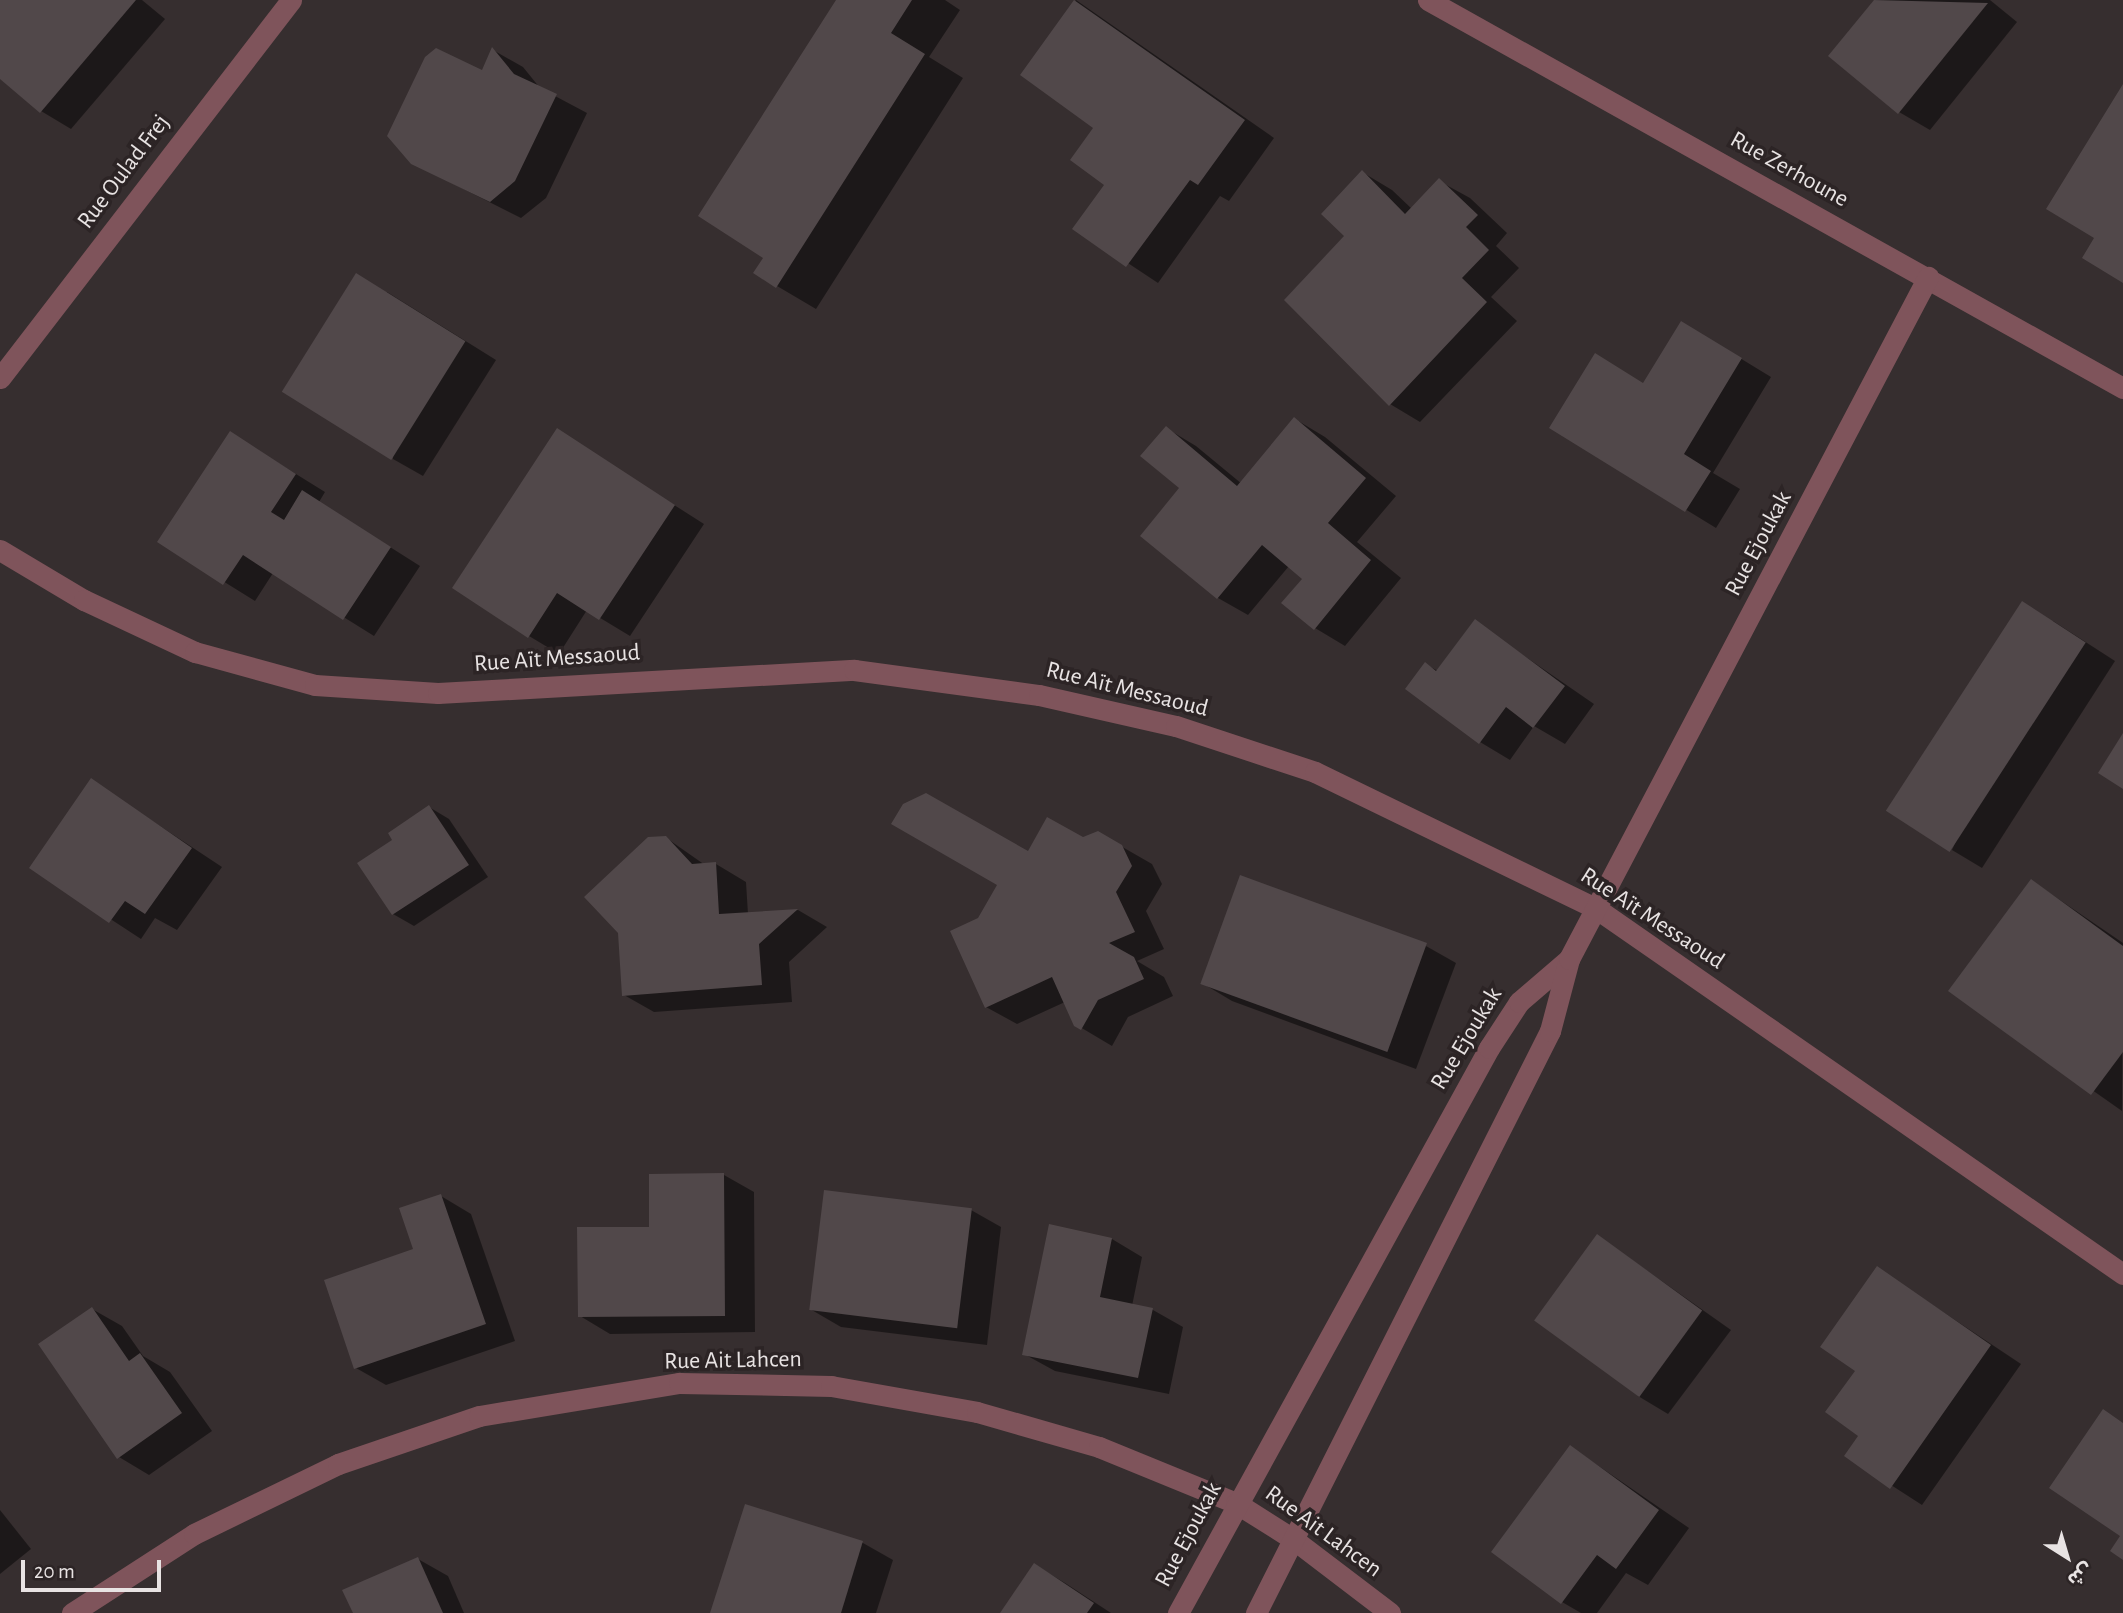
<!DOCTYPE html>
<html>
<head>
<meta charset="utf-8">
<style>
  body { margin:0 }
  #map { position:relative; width:2123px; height:1613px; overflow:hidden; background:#362e2f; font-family:"Alegreya Sans","Noto Sans Arabic",sans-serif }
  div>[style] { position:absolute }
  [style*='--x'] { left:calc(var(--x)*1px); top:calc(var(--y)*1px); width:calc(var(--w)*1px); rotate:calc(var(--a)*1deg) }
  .shadow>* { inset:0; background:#0007 }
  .building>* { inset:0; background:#51484a; transform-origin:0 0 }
  .minor>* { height:21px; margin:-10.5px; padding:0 10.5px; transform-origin:10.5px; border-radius:10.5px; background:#7f545b }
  span { translate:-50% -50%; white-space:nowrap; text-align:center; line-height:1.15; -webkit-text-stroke:7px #2c2425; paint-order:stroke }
  .street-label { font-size:24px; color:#e8e3e3 }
  .north { position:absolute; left:2032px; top:1522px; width:70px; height:70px; -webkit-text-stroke:5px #2c2425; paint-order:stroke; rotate:143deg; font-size:19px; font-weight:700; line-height:28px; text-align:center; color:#e8e3e3 }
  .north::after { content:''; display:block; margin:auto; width:24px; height:32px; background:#e8e3e3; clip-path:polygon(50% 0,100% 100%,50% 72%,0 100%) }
  .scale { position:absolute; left:21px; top:1560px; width:140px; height:32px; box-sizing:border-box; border:4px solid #e8e3e3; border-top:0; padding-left:9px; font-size:21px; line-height:24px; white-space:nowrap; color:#e8e3e3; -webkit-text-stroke:5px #2c2425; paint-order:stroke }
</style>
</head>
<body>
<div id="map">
  <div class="shadow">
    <div style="clip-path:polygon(0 0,142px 0,165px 19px,71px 129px,41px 111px,0 77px)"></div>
    <div style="clip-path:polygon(838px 0,945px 0,960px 10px,929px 57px,963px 78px,816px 309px,777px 286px,766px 257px)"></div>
    <div style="clip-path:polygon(1076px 0,1274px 138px,1229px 201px,1220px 196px,1158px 283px,1075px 228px,1107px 185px,1095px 128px,1022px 75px)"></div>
    <div style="clip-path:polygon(1876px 0,1990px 0,2017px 22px,1930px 130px,1899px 112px,1830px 56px)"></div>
    <div style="clip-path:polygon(493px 50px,523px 67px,540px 88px,587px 113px,546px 198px,521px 218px,412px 163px,483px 72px)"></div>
    <div style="clip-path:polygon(1362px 172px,1392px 190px,1412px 209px,1439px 181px,1470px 198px,1507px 233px,1496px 246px,1519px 268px,1491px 297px,1517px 321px,1420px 422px,1390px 404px,1347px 236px)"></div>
    <div style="clip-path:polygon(387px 292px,496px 360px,423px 476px,393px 459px)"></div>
    <div style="clip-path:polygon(1712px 341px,1771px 377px,1713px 473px,1740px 489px,1716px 528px,1551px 427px,1644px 384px)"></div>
    <div style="clip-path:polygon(1295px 419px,1325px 437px,1396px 496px,1357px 542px,1401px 578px,1345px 646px,1315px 628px,1304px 578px,1289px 566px,1248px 615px,1218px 598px,1166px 428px,1196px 446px,1242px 484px)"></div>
    <div style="clip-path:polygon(558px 431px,704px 524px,630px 636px,587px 610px,559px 654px,529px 636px)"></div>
    <div style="clip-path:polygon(230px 433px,325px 492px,319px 502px,420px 566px,374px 636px,273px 573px,255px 601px,160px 542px)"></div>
    <div style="clip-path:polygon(2053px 621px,2115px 661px,1982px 868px,1952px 850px)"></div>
    <div style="clip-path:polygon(1475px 622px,1594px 704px,1565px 744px,1534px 726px,1510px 760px,1480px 742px,1425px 664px,1438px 671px)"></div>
    <div style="clip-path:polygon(92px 781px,222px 867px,177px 930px,155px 918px,141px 939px,31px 867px)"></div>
    <div style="clip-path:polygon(429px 807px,449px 819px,488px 877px,414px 926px,393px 914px,394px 840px)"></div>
    <div style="clip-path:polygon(1098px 833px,1152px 864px,1162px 884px,1146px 911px,1164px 949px,1137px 961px,1164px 977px,1173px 996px,1128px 1017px,1112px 1046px,1075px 1024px,1065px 1002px,1017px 1024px,986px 1007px,979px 920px,1028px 853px)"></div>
    <div style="clip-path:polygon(665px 837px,705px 865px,716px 864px,746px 882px,748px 914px,798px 910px,827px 927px,789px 962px,792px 1002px,654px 1012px,624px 995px)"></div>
    <div style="clip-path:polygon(2032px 881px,2123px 943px,2122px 1111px,1951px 991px)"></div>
    <div style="clip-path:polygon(1426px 946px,1456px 963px,1416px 1069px,1232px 1001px,1202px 983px)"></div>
    <div style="clip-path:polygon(724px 1175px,754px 1192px,755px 1332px,610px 1334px,580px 1316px,651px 1229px,651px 1176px)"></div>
    <div style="clip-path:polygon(441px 1196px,471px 1214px,515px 1341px,386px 1385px,356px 1368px)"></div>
    <div style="clip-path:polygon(971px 1210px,1001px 1227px,987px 1345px,841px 1327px,810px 1309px)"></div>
    <div style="clip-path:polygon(1598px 1236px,1731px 1330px,1668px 1414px,1638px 1396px)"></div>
    <div style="clip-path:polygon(1112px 1239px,1142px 1257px,1132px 1306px,1153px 1310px,1183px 1327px,1169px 1394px,1055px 1371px,1024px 1354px)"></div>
    <div style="clip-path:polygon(1877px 1268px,2021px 1364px,1922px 1505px,1846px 1456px,1861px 1436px,1857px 1371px)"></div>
    <div style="clip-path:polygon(92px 1309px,122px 1326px,143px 1356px,170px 1372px,212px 1431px,149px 1475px,119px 1457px)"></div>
    <div style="clip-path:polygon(1571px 1447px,1689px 1528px,1648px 1585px,1626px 1573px,1597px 1613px,1581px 1613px,1562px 1602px)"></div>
    <div style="clip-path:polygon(746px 1506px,863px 1543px,893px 1560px,876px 1613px,713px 1613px)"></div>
    <div style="clip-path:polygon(0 1510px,31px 1549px,0 1574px)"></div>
    <div style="clip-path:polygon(418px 1559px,448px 1576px,464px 1613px,355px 1613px)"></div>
    <div style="clip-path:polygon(1035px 1565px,1065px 1583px,1111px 1613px,1002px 1613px)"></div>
  </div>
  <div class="building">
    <div style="clip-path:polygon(0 0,136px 0,40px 113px,0 79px)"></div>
    <div style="clip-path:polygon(836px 0,912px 0,891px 33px,925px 54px,776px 288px,753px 273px,763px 258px,698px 216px)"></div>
    <div style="clip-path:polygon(1074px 0,1245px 120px,1198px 185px,1190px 180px,1126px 267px,1072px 229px,1104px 185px,1070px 160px,1093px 128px,1020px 75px)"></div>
    <div style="clip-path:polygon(1874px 0,1988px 3px,1898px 114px,1828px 56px)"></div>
    <div style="clip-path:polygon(492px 47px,514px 74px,557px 94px,515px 181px,490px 202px,411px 164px,387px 136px,425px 57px,436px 48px,482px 70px)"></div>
    <div style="clip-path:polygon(2123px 84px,2123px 283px,2082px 258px,2094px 238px,2046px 209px)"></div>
    <div style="clip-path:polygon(1362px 170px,1405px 214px,1439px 178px,1478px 215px,1466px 227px,1489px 250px,1462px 278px,1487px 302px,1389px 406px,1284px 300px,1344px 236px,1321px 214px)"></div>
    <div style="left:356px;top:273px;width:129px;height:140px;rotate:32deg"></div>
    <div style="clip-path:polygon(1681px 321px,1742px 358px,1684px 454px,1711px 471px,1685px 512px,1549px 428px,1595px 353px,1643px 383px)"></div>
    <div style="clip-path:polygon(1294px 417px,1366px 478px,1328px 523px,1371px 560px,1314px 630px,1281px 603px,1302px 579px,1262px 545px,1217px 599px,1140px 536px,1179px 488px,1140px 456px,1166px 426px,1237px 486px)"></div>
    <div style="clip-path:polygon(557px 428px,675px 505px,599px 620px,557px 593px,528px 638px,452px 588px)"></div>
    <div style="clip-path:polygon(230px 431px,296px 474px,271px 512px,284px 520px,302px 490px,391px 547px,343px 620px,243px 555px,223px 585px,157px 542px)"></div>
    <div style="left:2022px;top:601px;width:76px;height:250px;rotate:33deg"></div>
    <div style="clip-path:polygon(1475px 619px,1565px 686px,1533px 728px,1506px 707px,1479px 744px,1405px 689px,1425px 662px,1436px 671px)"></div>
    <div style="clip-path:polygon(2123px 733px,2123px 789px,2098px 773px)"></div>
    <div style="clip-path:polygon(91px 778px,192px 848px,145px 914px,125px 901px,109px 923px,29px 868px)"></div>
    <div style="clip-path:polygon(926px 793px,1028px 851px,1047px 817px,1083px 837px,1098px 831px,1122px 845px,1132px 866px,1116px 892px,1135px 932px,1109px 943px,1134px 957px,1144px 979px,1098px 1000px,1081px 1030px,1074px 1026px,1052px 977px,985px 1008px,950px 931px,978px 918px,997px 885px,891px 824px,903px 804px)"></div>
    <div style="clip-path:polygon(429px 805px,469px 865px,392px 915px,357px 863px,392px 840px,388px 833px)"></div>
    <div style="clip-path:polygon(666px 836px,692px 864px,716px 862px,719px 914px,798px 909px,759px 944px,762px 985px,622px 996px,618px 933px,584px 897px,648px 837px)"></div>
    <div style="left:1240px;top:875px;width:199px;height:116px;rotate:20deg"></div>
    <div style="clip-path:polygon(2031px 879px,2123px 946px,2123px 1052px,2091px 1095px,1948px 991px)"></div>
    <div style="clip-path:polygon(724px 1173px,725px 1316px,578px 1317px,577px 1227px,649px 1227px,649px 1174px)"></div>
    <div style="left:824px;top:1190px;width:149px;height:121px;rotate:7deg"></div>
    <div style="clip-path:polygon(441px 1194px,486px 1324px,354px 1369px,324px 1280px,413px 1249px,399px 1208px)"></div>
    <div style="clip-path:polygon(1049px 1224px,1112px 1238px,1100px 1297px,1153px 1308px,1138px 1378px,1022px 1355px)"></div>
    <div style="left:1597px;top:1234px;width:130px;height:107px;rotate:36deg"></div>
    <div style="clip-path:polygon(1877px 1266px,1991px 1345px,1890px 1489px,1844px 1456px,1858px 1436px,1825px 1412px,1855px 1371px,1820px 1347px)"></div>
    <div style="clip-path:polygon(92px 1307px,129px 1361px,140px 1353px,182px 1413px,117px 1459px,38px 1344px)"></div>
    <div style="clip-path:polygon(2103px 1409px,2123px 1423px,2123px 1560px,2110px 1551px,2120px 1536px,2049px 1488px)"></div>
    <div style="clip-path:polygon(1570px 1445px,1659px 1510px,1616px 1569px,1597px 1555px,1561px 1604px,1491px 1552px)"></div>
    <div style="clip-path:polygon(745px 1504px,863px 1541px,841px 1613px,710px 1613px)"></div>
    <div style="clip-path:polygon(418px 1557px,443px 1613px,353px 1613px,342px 1590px)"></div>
    <div style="clip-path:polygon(1034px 1563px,1094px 1603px,1087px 1613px,1000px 1613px)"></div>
  </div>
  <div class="minor">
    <div style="--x:1428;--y:0;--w:796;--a:29.17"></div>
    <div style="--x:0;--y:378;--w:477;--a:-52.4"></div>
    <div style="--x:0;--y:550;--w:98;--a:30.8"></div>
    <div style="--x:84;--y:600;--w:123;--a:25.1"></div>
    <div style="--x:195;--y:652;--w:124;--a:15.4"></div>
    <div style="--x:315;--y:685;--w:123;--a:3.7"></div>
    <div style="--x:438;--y:693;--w:417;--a:-3.2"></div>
    <div style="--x:854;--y:670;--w:187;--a:7.7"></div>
    <div style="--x:1039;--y:695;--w:140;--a:12.8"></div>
    <div style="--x:1176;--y:726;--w:146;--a:18.3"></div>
    <div style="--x:1315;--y:772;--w:314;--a:25.9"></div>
    <div style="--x:1597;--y:909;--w:640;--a:34.76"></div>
    <div style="--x:72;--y:1613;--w:145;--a:-32.9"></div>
    <div style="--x:194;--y:1534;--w:160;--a:-25.9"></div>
    <div style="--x:338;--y:1464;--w:149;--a:-18.8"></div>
    <div style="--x:479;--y:1416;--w:203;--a:-9.4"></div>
    <div style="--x:679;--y:1383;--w:152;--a:1.1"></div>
    <div style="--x:831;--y:1386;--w:148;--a:10.1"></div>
    <div style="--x:977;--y:1412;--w:127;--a:16"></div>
    <div style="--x:1099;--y:1447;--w:148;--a:22.2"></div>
    <div style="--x:1236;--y:1503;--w:67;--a:32.3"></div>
    <div style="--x:1293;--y:1539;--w:122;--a:37.3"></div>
    <div style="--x:1178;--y:1613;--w:645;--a:-61.17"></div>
    <div style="--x:1489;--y:1048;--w:55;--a:-56.9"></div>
    <div style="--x:1519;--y:1002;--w:66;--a:-40.7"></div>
    <div style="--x:1256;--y:1613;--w:652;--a:-63.2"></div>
    <div style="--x:1550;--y:1031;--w:74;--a:-75.2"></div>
    <div style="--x:1569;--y:959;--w:771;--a:-62.24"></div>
  </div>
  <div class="street-label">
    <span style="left:1789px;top:170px;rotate:29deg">Rue Zerhoune</span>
    <span style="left:124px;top:172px;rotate:-53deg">Rue Oulad Frej</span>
    <span style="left:1759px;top:544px;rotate:-62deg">Rue Ejoukak</span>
    <span style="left:557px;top:659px;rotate:-4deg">Rue Aït Messaoud</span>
    <span style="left:1127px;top:690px;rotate:14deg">Rue Aït Messaoud</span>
    <span style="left:1652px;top:919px;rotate:33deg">Rue Aït Messaoud</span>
    <span style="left:1467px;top:1039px;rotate:-59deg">Rue Ejoukak</span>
    <span style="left:733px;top:1361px;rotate:-1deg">Rue Ait Lahcen</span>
    <span style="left:1323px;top:1532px;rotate:36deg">Rue Ait Lahcen</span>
    <span style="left:1189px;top:1535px;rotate:-62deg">Rue Ejoukak</span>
  </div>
  <div class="north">ش</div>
  <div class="scale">20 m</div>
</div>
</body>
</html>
